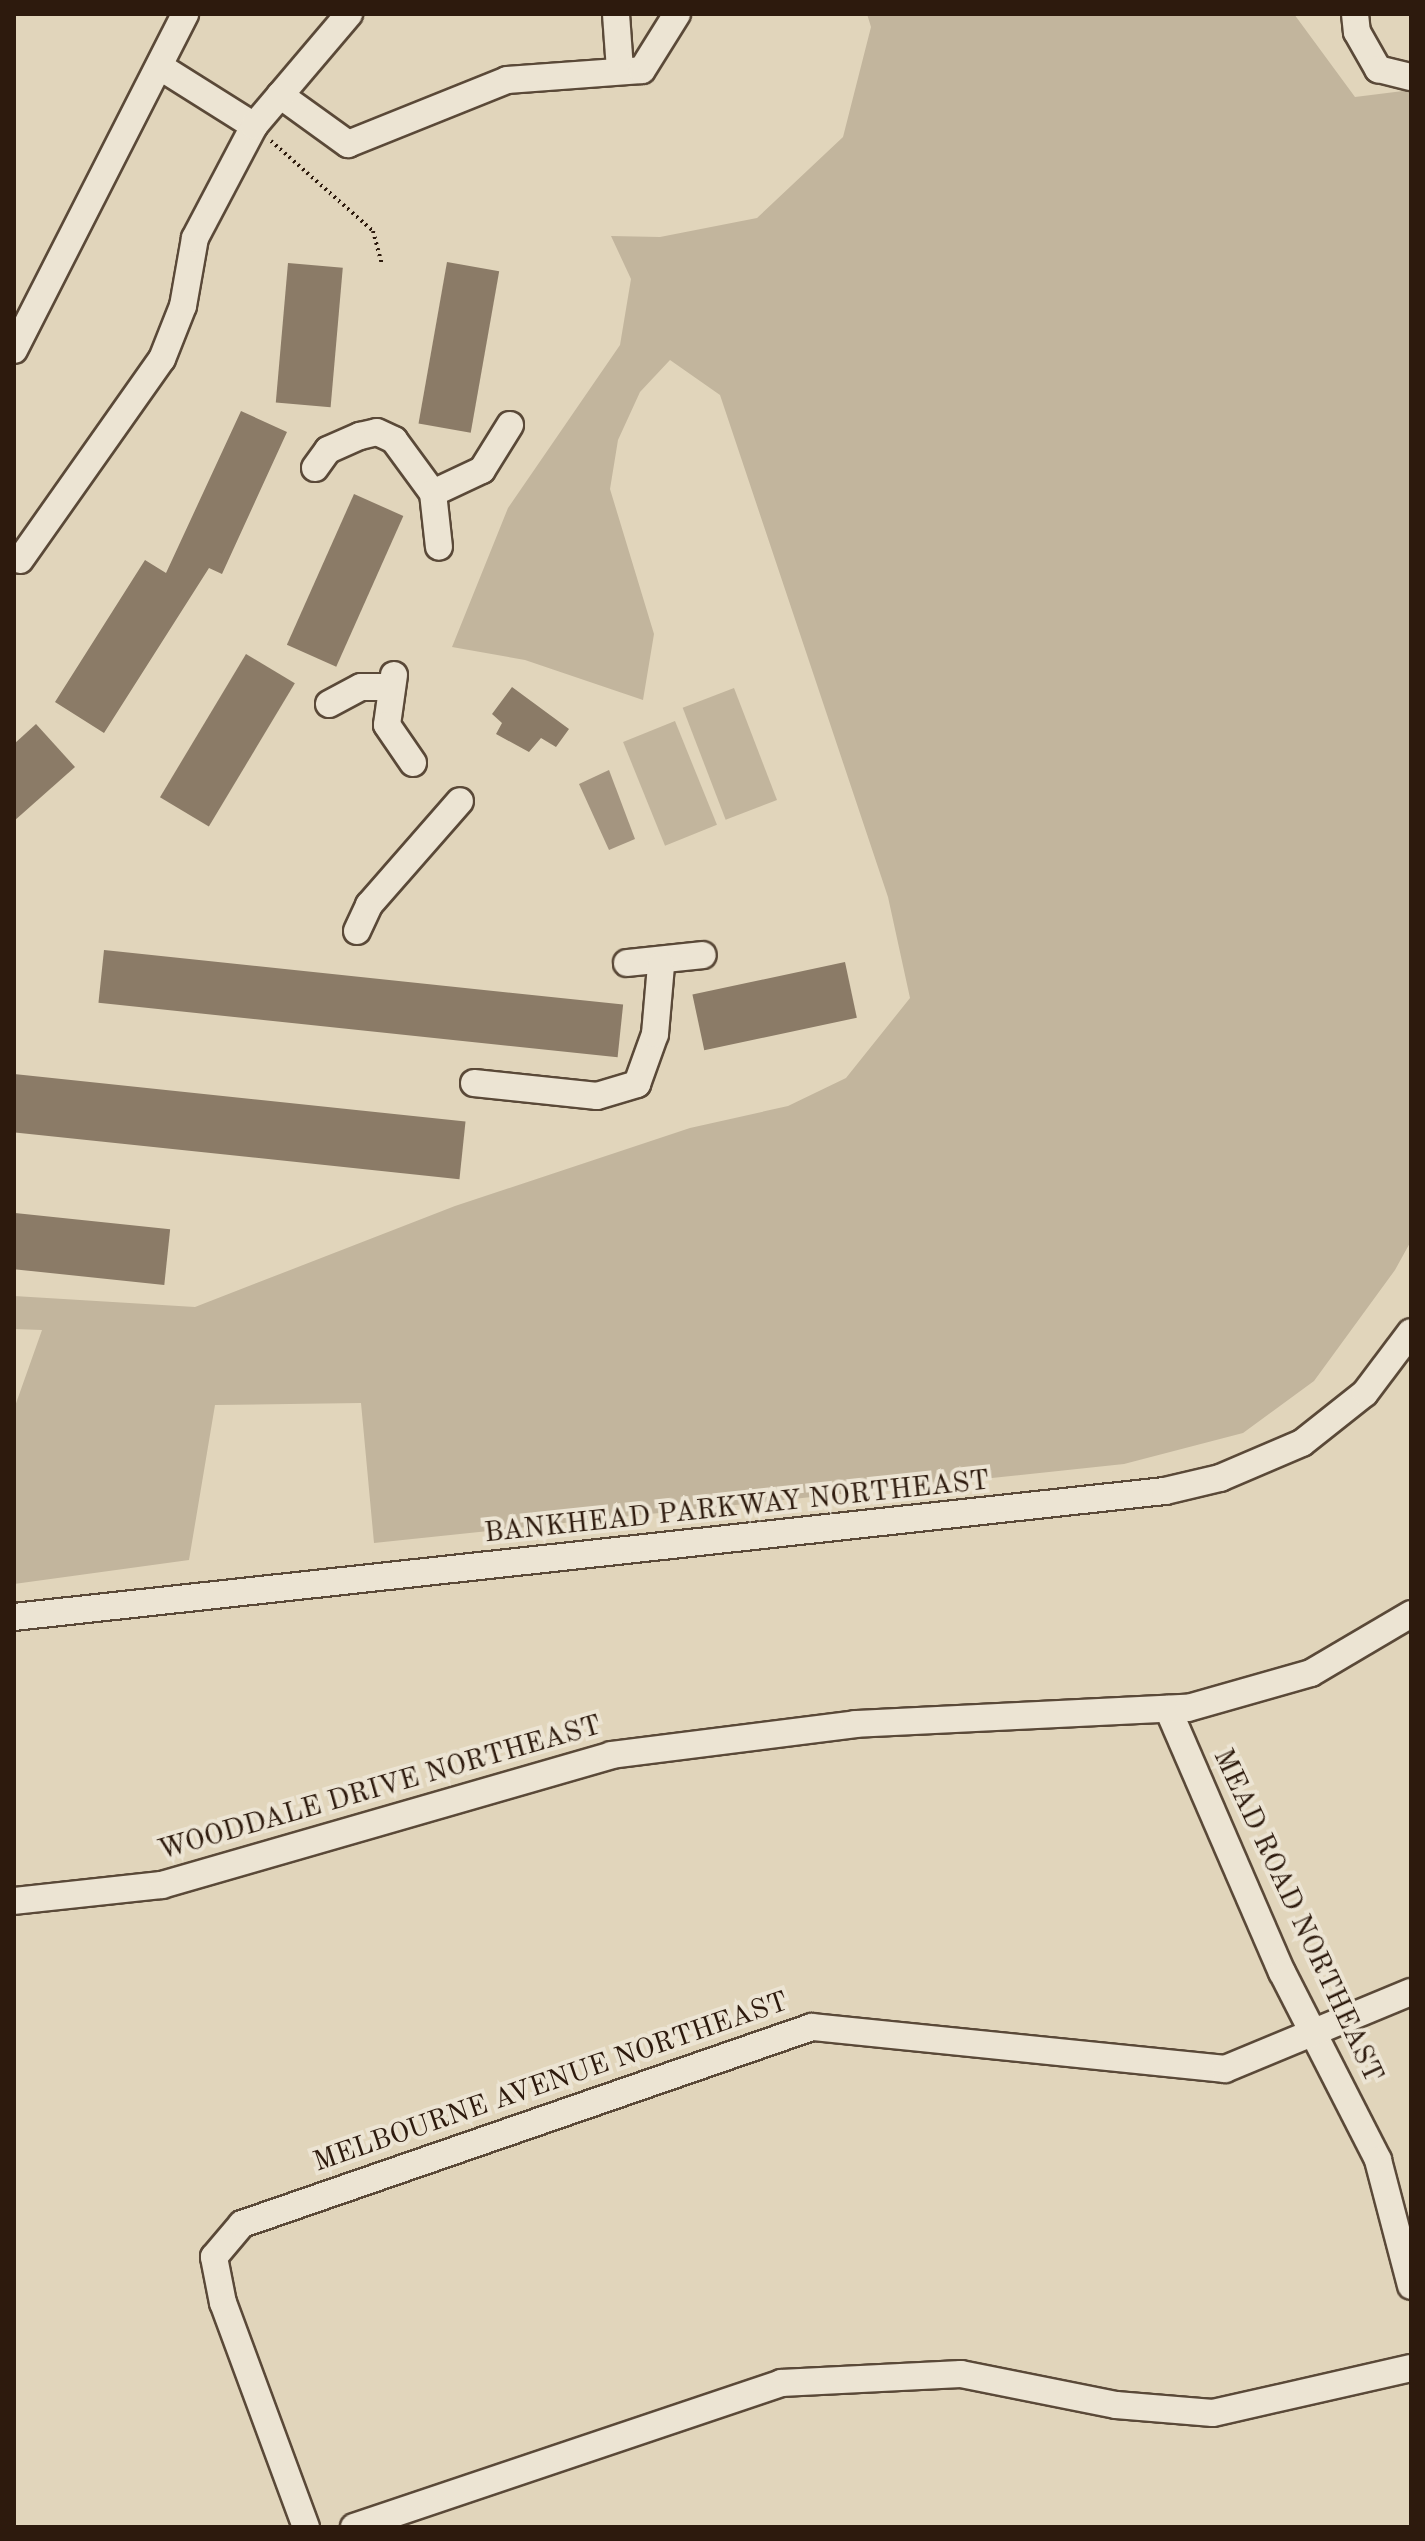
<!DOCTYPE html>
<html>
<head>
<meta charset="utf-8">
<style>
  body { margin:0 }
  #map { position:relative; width:1425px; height:2541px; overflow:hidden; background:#e1d5bb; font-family:"Old Standard TT",serif }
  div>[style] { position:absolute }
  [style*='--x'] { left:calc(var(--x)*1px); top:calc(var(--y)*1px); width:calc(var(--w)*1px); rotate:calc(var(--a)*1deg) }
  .green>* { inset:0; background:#c2b59d; transform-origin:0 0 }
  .water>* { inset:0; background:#a49580 }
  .building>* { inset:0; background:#8b7b67; transform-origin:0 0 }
  .path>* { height:4px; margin-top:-2px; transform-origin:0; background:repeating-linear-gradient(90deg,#2d1a0d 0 2px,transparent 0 6px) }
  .roads { filter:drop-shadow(2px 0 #5a4938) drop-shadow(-2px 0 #5a4938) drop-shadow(0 2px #5a4938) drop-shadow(0 -2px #5a4938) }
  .minor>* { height:26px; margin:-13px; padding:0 13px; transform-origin:13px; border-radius:13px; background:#ece4d3 }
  span { translate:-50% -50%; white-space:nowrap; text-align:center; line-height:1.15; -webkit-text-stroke:8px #ece4d3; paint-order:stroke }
  .street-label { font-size:28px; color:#2d1a0d }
  .frame { position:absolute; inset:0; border:16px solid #2d1a0d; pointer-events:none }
</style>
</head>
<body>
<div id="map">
  <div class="green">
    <div style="clip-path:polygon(867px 14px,1294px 14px,1355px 97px,1411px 90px,1411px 1241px,1395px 1270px,1314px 1381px,1243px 1433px,1124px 1464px,374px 1543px,361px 1403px,215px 1405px,189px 1560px,14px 1584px,14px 1409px,42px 1330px,14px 1329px,14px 1296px,195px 1307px,455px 1206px,690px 1128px,788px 1106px,846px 1078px,910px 998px,888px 897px,720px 395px,670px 360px,640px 392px,618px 440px,610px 489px,654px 634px,643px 700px,525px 660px,452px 647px,508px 508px,620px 345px,631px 279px,611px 236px,660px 237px,757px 218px,843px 137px,871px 27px)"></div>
    <div style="left:734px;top:688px;width:120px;height:55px;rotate:69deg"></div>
    <div style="left:675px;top:721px;width:112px;height:56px;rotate:68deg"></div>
  </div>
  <div class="water">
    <div style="clip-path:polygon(609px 770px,635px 839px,609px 850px,579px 784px)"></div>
  </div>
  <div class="building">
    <div style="left:447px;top:262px;width:53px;height:164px;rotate:10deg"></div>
    <div style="left:288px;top:263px;width:55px;height:140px;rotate:5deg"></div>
    <div style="clip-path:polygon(241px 411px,287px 432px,222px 574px,209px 568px,104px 733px,55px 702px,145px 560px,166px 573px)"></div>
    <div style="left:354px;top:494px;width:54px;height:165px;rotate:24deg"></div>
    <div style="left:246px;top:654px;width:57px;height:167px;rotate:31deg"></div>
    <div style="clip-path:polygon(512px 687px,569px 729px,556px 747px,541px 738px,529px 752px,496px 734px,502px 723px,492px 714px)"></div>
    <div style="clip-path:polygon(36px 724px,75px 767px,14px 821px,14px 744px)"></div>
    <div style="left:104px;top:950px;width:522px;height:53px;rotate:6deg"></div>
    <div style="left:845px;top:962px;width:57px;height:156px;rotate:78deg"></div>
    <div style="left:14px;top:1074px;width:454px;height:58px;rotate:6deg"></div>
    <div style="left:15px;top:1213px;width:156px;height:56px;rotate:6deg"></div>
  </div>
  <div class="path">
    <div style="--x:271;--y:141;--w:136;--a:41.4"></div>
    <div style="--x:373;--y:231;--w:34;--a:75"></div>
  </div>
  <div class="roads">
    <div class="minor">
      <div style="--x:616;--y:14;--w:56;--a:85.9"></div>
      <div style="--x:1355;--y:14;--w:18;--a:84"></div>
      <div style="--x:1357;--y:32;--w:43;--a:60.4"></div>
      <div style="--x:1378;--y:69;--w:34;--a:14"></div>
      <div style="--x:162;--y:68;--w:109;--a:32.2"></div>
      <div style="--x:280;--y:95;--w:84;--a:35.8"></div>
      <div style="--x:348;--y:144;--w:171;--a:-21.9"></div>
      <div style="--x:507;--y:80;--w:135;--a:-4.2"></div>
      <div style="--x:642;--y:70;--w:66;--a:-58"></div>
      <div style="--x:14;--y:350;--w:377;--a:-63"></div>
      <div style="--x:315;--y:468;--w:22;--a:-54"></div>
      <div style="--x:328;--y:450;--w:35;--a:-24"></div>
      <div style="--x:360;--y:436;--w:17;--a:-13"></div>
      <div style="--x:377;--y:432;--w:19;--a:25"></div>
      <div style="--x:394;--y:440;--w:66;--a:53.7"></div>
      <div style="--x:433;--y:493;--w:54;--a:83.7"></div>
      <div style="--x:433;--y:493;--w:54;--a:-25.1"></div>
      <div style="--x:482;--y:470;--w:53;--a:-58.1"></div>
      <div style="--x:20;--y:560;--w:246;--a:-54.8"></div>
      <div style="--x:162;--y:359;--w:57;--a:-68.4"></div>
      <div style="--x:183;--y:306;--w:69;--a:-80"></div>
      <div style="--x:195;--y:238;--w:127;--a:-62.2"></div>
      <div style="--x:254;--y:126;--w:147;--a:-49.7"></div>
      <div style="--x:394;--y:675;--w:50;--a:98"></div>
      <div style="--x:387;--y:725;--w:46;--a:55.6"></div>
      <div style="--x:329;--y:704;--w:36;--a:-28"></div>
      <div style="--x:361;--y:687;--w:28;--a:0"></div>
      <div style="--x:357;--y:931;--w:29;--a:-65"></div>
      <div style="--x:369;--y:905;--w:138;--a:-48.8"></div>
      <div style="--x:627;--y:963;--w:76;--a:-6"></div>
      <div style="--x:474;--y:1083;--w:124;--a:6"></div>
      <div style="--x:597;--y:1096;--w:42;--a:-16.7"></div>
      <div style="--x:637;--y:1084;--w:53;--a:-70.2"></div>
      <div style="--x:655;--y:1034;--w:69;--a:-85"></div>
      <div style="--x:14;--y:1617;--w:1158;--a:-6.25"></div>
      <div style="--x:1165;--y:1491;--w:57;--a:-13.3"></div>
      <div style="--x:1220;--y:1478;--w:89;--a:-23.1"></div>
      <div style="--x:1302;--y:1443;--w:80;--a:-38.4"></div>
      <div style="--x:1365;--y:1393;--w:76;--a:-53"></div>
      <div style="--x:1168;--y:1709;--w:287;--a:66.6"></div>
      <div style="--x:1282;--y:1972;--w:211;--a:62.9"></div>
      <div style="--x:1378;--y:2160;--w:130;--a:75.3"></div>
      <div style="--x:14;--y:1901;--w:149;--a:-6.2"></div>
      <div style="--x:162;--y:1885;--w:467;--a:-16.1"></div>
      <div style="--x:611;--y:1755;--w:246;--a:-7.2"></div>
      <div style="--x:855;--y:1724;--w:333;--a:-2.8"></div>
      <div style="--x:1188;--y:1708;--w:128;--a:-15.9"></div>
      <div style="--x:1311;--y:1673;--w:116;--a:-30.5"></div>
      <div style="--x:306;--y:2527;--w:239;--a:-110.3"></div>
      <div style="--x:223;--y:2303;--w:47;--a:-101.1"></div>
      <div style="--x:214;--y:2257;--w:43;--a:-49.7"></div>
      <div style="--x:242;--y:2224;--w:603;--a:-19.07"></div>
      <div style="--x:812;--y:2027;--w:415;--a:5.8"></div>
      <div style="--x:1225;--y:2069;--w:201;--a:-22.5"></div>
      <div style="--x:354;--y:2527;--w:451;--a:-18.6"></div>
      <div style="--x:781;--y:2383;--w:180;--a:-2.9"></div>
      <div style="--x:961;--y:2374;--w:158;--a:11.3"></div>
      <div style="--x:1116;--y:2405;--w:97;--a:4.7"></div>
      <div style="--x:1213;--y:2413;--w:203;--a:-12.8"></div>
    </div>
  </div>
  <div class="street-label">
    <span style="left:737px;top:1508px;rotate:-6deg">BANKHEAD PARKWAY NORTHEAST</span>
    <span style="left:380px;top:1789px;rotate:-16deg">WOODDALE DRIVE NORTHEAST</span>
    <span style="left:1297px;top:1916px;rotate:65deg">MEAD ROAD NORTHEAST</span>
    <span style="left:551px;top:2083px;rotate:-19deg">MELBOURNE AVENUE NORTHEAST</span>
  </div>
  <div class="frame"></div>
</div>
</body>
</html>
